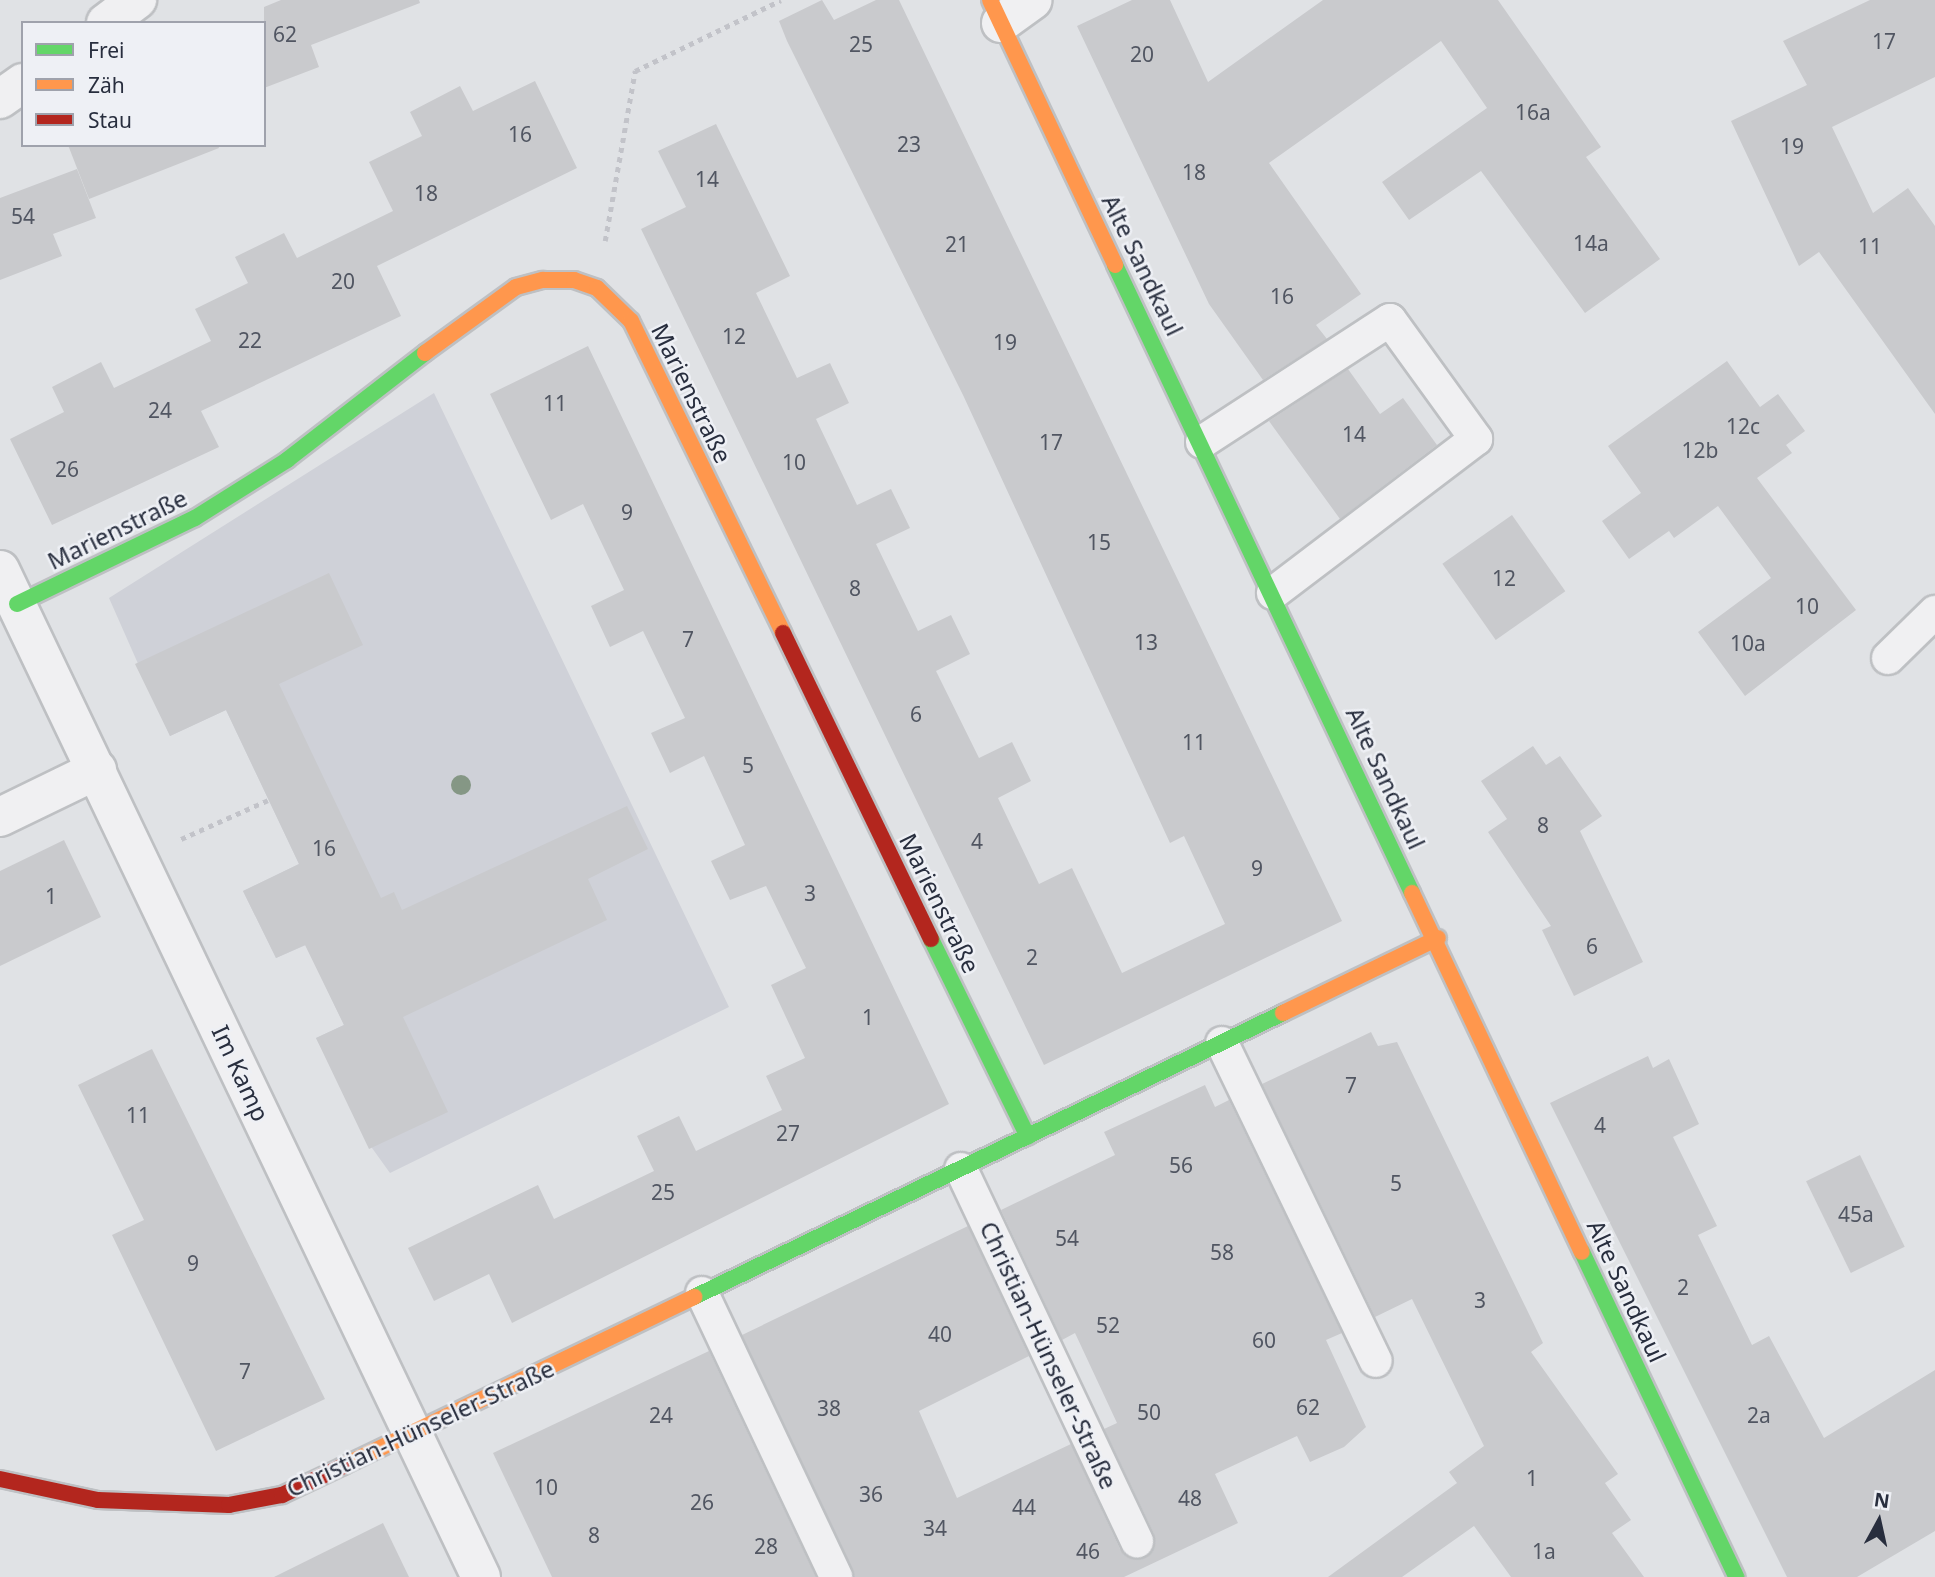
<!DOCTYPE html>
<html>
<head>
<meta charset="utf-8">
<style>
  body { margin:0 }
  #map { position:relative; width:1935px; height:1577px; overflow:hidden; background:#e0e2e5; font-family:"Noto Sans",sans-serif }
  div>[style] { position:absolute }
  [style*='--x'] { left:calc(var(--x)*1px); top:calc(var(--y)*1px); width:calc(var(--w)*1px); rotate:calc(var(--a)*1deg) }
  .built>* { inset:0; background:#cfd1d8 }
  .building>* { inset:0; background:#c9cacd; transform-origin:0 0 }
  .path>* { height:4.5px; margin-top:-2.25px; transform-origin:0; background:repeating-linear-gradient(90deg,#c2c3c9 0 5px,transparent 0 10px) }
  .roads { filter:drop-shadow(2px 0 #bec0c3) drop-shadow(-2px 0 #bec0c3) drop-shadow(0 2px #bec0c3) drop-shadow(0 -2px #bec0c3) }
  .lane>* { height:32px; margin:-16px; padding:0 16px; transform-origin:16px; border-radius:16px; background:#f0f0f2 }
  .street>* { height:38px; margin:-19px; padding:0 19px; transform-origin:19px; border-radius:19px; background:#f0f0f2 }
  .fast>* { height:16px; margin:-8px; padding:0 8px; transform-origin:8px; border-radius:8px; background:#63d668 }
  .slow>* { height:16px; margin:-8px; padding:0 8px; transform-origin:8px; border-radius:8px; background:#ff974d }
  .jam>* { height:16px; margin:-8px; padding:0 8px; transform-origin:8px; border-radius:8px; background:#b3261e }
  .trees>* { width:20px; height:20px; margin:-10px; border-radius:50%; background:#859785 }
  span { translate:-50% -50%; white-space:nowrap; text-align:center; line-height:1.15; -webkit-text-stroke:5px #eef0f5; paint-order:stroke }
  .number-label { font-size:21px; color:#515662 }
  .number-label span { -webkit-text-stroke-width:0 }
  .street-label { font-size:24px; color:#282e3e }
  .legend { position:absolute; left:21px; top:21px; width:245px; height:126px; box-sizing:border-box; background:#eef0f5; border:2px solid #9fa2ac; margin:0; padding:9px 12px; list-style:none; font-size:21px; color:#282e3e }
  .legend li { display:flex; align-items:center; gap:14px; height:35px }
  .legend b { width:35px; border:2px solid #9fa2ac }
  .north { position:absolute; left:1844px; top:1486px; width:70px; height:70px; -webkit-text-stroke:5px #eef0f5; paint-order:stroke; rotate:8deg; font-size:19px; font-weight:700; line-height:28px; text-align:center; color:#282e3e }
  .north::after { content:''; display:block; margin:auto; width:24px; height:32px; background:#282e3e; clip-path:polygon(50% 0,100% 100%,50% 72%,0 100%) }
</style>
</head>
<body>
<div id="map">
  <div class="built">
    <div style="clip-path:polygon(434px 393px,729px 1007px,390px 1173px,372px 1148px,316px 1038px,344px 1025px,306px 945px,276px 958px,243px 891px,299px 864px,226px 710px,170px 736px,109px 598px)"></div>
  </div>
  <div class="building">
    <div style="clip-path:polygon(281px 0,419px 0,420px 3px,311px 45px,319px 67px,264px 88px,264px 7px)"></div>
    <div style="clip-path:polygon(822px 0,834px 20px,876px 0,899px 0,1342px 921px,1044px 1065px,641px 229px,686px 207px,658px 151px,716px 124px,790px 276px,756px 293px,797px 378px,830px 363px,849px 403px,816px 419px,857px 505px,891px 489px,910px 528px,876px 544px,918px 631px,951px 615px,970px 654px,936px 671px,979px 758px,1012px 742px,1031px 781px,998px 798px,1039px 884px,1072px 868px,1122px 973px,1225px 924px,1184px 836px,1170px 843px,963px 395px,787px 41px,779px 21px)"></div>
    <div style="clip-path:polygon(1132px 0,1170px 0,1208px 82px,1323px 0,1498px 0,1601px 147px,1586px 157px,1660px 259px,1585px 313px,1481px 171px,1409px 220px,1382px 182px,1487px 108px,1441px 41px,1269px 163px,1361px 294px,1316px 325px,1327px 339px,1263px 380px,1209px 304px,1077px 26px)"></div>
    <div style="clip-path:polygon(1870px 0,1935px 0,1935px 77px,1832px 127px,1873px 213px,1908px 188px,1935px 226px,1935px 414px,1819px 252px,1799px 266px,1731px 121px,1807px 85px,1783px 41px)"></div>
    <div style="clip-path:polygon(535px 81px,577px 168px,377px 266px,401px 316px,201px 411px,219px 447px,52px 525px,10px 439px,64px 412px,52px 387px,101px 362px,114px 388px,211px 341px,195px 309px,248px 283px,235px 257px,284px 233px,297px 258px,393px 211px,369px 162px,422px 136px,410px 112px,460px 86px,473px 111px)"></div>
    <div style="clip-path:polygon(68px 145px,218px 145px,219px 148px,89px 199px)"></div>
    <div style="clip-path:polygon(77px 169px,96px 218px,53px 234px,62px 256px,0 280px,0 198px)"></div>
    <div style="clip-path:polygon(588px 346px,949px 1104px,512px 1323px,489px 1274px,434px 1301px,408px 1248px,538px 1185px,554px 1219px,654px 1171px,637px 1136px,679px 1116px,696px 1151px,782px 1110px,766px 1076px,805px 1058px,771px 985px,806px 968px,766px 886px,730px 900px,711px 861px,745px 845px,704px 756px,670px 773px,651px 733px,685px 718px,643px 631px,610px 647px,591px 606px,624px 590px,583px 504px,551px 520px,490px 394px)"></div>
    <div style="clip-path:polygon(1727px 361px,1760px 407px,1778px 394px,1805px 431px,1786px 445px,1792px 453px,1757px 478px,1856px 610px,1745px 696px,1698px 632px,1771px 578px,1718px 506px,1674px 538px,1669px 531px,1629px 559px,1602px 521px,1641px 493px,1608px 446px)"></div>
    <div style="clip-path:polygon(1348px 369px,1380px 414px,1403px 398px,1437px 445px,1340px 519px,1269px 421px)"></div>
    <div style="left:1512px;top:515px;width:93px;height:85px;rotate:55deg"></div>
    <div style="clip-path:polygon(329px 573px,363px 645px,279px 684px,381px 898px,394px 892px,402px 910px,627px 806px,648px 849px,588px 879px,607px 920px,403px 1017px,448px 1112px,369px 1149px,316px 1038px,344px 1025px,305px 945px,276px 958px,243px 891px,299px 864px,226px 710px,170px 736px,135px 664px)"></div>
    <div style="clip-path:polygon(1533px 746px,1546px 765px,1560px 756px,1602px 816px,1580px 831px,1643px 962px,1574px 996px,1542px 930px,1551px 926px,1488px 832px,1507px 819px,1481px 781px)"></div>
    <div style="clip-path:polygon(64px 840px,101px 917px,0 966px,0 871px)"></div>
    <div style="clip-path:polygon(1371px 1032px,1378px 1046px,1397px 1042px,1543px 1343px,1531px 1352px,1618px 1474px,1605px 1483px,1631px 1520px,1612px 1533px,1644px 1577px,1511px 1577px,1474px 1526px,1402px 1577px,1328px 1577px,1457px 1483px,1449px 1472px,1484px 1446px,1412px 1299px,1375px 1317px,1262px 1084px)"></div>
    <div style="clip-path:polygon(152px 1049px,325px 1399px,216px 1451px,112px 1235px,144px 1220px,78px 1085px)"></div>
    <div style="clip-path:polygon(1648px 1056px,1653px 1068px,1669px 1059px,1699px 1124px,1673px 1137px,1717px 1226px,1698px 1235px,1752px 1345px,1769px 1336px,1824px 1438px,1935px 1370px,1935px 1531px,1857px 1577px,1787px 1577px,1550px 1103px)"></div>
    <div style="clip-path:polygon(1205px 1085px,1215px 1107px,1229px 1100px,1342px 1333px,1326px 1340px,1366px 1427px,1344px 1447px,1310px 1462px,1297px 1436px,1215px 1474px,1238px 1523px,1124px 1577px,854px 1577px,742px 1335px,968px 1226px,1029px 1356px,919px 1411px,957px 1498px,1071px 1444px,1120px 1549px,1135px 1559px,1145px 1557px,1152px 1551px,1154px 1534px,1104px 1429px,1117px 1423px,1075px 1333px,1062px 1340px,1001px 1210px,1115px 1155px,1104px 1132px)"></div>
    <div style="left:1860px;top:1155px;width:102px;height:60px;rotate:64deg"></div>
    <div style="clip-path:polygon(709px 1351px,816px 1577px,552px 1577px,493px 1453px)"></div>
    <div style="clip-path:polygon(383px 1523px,409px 1577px,274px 1577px)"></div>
  </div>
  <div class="path">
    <div style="--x:605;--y:241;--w:173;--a:-80"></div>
    <div style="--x:635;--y:71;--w:162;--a:-25.9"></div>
    <div style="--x:181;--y:839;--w:95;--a:-24.1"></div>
  </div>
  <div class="roads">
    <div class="lane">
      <div style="--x:1202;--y:442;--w:224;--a:-33"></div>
      <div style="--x:1390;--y:320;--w:147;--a:54.1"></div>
      <div style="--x:1476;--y:439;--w:255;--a:142.8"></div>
      <div style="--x:1888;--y:658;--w:66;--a:-44.4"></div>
      <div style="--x:1222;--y:1043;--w:353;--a:64.2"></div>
      <div style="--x:961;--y:1169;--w:412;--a:64.7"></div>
      <div style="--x:702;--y:1293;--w:314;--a:64.7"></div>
    </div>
    <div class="street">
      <div style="--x:106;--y:23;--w:39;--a:-37"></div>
      <div style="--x:1001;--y:23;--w:39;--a:-36"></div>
      <div style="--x:0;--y:99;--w:28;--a:-35"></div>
      <div style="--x:0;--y:570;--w:1116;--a:64.47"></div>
      <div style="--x:0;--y:817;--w:108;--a:-25.9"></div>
    </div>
    <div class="fast">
      <div style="--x:1115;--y:265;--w:695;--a:64.69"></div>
      <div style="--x:17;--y:604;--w:198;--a:-25.8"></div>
      <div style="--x:195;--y:518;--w:109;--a:-32.2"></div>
      <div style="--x:287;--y:460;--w:175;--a:-37.8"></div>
      <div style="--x:931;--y:939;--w:220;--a:63.9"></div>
      <div style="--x:1582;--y:1252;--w:360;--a:64.6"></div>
      <div style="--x:694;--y:1297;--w:654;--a:-25.74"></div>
    </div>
    <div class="slow">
      <div style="--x:990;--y:0;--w:293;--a:64.7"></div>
      <div style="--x:425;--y:353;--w:112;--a:-36"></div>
      <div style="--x:516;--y:287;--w:28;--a:-15"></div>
      <div style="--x:543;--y:280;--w:31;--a:0"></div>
      <div style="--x:574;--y:280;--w:24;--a:19"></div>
      <div style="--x:597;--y:288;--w:47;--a:44.1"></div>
      <div style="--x:631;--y:321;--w:347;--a:64"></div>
      <div style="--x:1412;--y:893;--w:397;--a:64.7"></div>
      <div style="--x:1283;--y:1013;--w:172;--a:-25.8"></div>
      <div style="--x:343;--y:1466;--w:390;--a:-25.7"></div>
    </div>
    <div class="jam">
      <div style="--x:783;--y:633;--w:340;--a:64.2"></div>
      <div style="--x:0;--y:1479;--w:100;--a:12.1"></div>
      <div style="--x:98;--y:1500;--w:131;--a:2.2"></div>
      <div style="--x:229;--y:1505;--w:54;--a:-10.7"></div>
      <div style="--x:282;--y:1495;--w:68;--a:-25.4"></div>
    </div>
  </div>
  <div class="trees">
    <div style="left:461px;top:785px"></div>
  </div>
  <div class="number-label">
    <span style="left:285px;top:34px">62</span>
    <span style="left:1884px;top:41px">17</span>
    <span style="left:861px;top:44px">25</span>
    <span style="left:1142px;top:54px">20</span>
    <span style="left:1533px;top:112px">16a</span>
    <span style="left:520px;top:134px">16</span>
    <span style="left:909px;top:144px">23</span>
    <span style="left:1792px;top:146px">19</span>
    <span style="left:1194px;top:172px">18</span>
    <span style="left:707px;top:179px">14</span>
    <span style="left:426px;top:193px">18</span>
    <span style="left:23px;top:216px">54</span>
    <span style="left:1591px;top:243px">14a</span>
    <span style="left:957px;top:244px">21</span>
    <span style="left:1870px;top:246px">11</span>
    <span style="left:343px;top:281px">20</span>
    <span style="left:1282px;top:296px">16</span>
    <span style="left:734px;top:336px">12</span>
    <span style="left:250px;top:340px">22</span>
    <span style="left:1005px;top:342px">19</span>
    <span style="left:555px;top:403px">11</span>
    <span style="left:160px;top:410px">24</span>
    <span style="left:1743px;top:426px">12c</span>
    <span style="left:1354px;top:434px">14</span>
    <span style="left:1051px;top:442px">17</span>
    <span style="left:1700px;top:450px">12b</span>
    <span style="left:794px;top:462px">10</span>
    <span style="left:67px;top:469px">26</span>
    <span style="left:627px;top:512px">9</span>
    <span style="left:1099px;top:542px">15</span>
    <span style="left:1504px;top:578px">12</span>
    <span style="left:855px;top:588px">8</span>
    <span style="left:1807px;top:606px">10</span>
    <span style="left:688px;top:639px">7</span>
    <span style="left:1146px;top:642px">13</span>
    <span style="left:1748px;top:643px">10a</span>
    <span style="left:916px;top:714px">6</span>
    <span style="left:1194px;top:742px">11</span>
    <span style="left:748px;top:765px">5</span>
    <span style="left:1543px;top:825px">8</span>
    <span style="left:977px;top:841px">4</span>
    <span style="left:324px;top:848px">16</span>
    <span style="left:1257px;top:868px">9</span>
    <span style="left:810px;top:893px">3</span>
    <span style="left:51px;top:896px">1</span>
    <span style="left:1592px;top:946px">6</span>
    <span style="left:1032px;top:957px">2</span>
    <span style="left:868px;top:1017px">1</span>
    <span style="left:1351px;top:1085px">7</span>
    <span style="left:138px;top:1115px">11</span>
    <span style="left:1600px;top:1125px">4</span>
    <span style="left:788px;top:1133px">27</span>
    <span style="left:1181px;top:1165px">56</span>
    <span style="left:1396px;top:1183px">5</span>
    <span style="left:663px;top:1192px">25</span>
    <span style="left:1856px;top:1214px">45a</span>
    <span style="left:1067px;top:1238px">54</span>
    <span style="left:1222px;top:1252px">58</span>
    <span style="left:193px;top:1263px">9</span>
    <span style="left:1683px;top:1287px">2</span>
    <span style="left:1480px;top:1300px">3</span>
    <span style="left:1108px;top:1325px">52</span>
    <span style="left:940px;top:1334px">40</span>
    <span style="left:1264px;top:1340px">60</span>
    <span style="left:245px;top:1371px">7</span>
    <span style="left:1308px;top:1407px">62</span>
    <span style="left:829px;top:1408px">38</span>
    <span style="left:1149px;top:1412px">50</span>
    <span style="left:661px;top:1415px">24</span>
    <span style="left:1759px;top:1415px">2a</span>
    <span style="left:1532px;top:1478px">1</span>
    <span style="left:546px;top:1487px">10</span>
    <span style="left:871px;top:1494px">36</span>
    <span style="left:1190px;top:1498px">48</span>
    <span style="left:702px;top:1502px">26</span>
    <span style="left:1024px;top:1507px">44</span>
    <span style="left:935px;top:1528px">34</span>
    <span style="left:594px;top:1535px">8</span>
    <span style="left:766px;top:1546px">28</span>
    <span style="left:1088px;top:1551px">46</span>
    <span style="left:1544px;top:1551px">1a</span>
  </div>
  <div class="street-label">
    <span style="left:1143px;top:265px;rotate:64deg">Alte Sandkaul</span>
    <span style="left:692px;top:393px;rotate:64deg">Marienstraße</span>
    <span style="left:117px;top:529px;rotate:-26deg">Marienstraße</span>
    <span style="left:1386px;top:778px;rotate:65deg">Alte Sandkaul</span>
    <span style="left:940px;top:903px;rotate:64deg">Marienstraße</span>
    <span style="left:241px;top:1073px;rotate:65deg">Im Kamp</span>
    <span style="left:1627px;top:1291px;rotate:65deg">Alte Sandkaul</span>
    <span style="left:1049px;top:1355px;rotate:65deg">Christian-Hünseler-Straße</span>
    <span style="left:420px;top:1428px;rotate:-25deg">Christian-Hünseler-Straße</span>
  </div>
  <ul class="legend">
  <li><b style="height:9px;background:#63d668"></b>Frei</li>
  <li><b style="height:9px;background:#ff974d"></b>Zäh</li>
  <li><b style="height:9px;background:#b3261e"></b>Stau</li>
  </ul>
  <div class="north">N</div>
</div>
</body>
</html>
